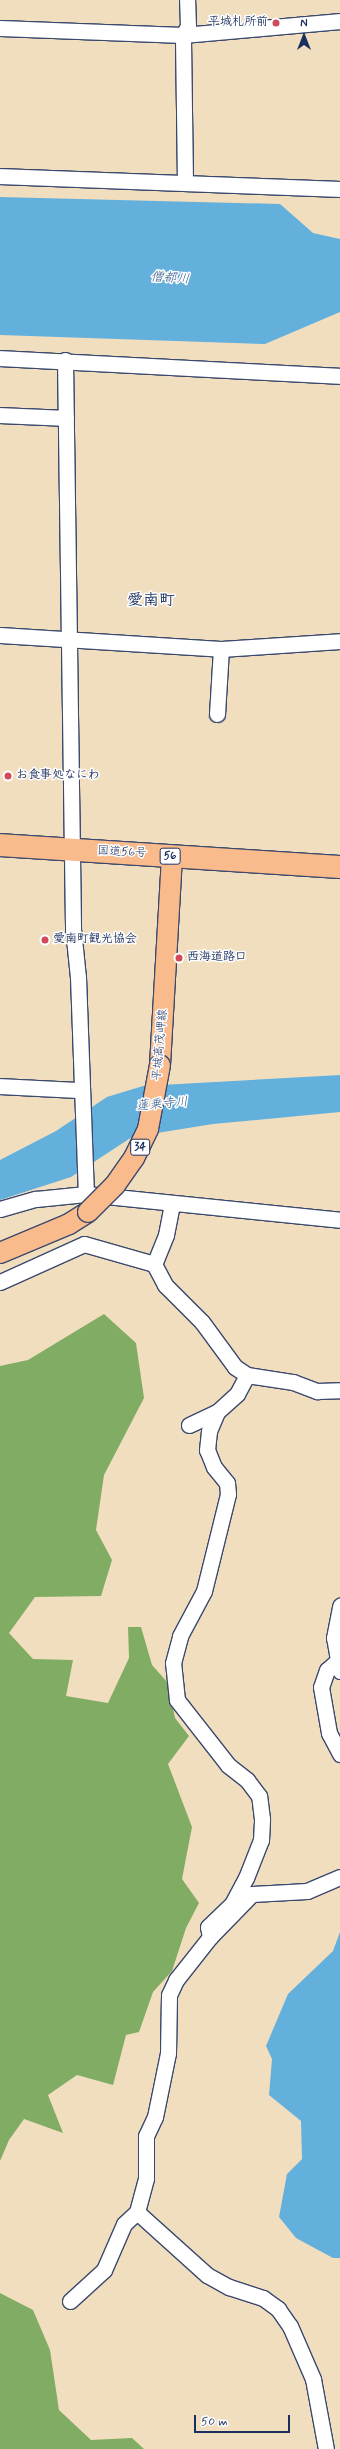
<!DOCTYPE html>
<html>
<head>
<meta charset="utf-8">
<style>
  body { margin:0 }
  #map { position:relative; width:340px; height:2449px; overflow:hidden; background:#f1debf; font-family:Mynerve,"Klee One",sans-serif }
  div>[style] { position:absolute }
  [style*='--x'] { left:calc(var(--x)*1px); top:calc(var(--y)*1px); width:calc(var(--w)*1px); rotate:calc(var(--a)*1deg) }
  .forest>* { inset:0; background:#81ac64 }
  .water>* { inset:0; background:#63b0dd }
  .roads { filter:drop-shadow(1px 0 #3b496d) drop-shadow(-1px 0 #3b496d) drop-shadow(0 1px #3b496d) drop-shadow(0 -1px #3b496d) }
  .minor>* { height:15px; margin:-7.5px; padding:0 7.5px; transform-origin:7.5px; border-radius:7.5px; background:#fff }
  .major>* { height:20px; margin:-10px; padding:0 10px; transform-origin:10px; border-radius:10px; background:#fabb8c }
  .highway>* { height:22px; margin:-11px; padding:0 11px; transform-origin:11px; border-radius:11px; background:#fabb8c }
  .bridges { filter:drop-shadow(1px 0 #3b496d) drop-shadow(-1px 0 #3b496d) drop-shadow(0 1px #3b496d) drop-shadow(0 -1px #3b496d) }
  .major-bridge>* { height:20px; margin:-10px; padding:0 10px; transform-origin:10px; border-radius:10px; background:#fabb8c }
  .dots>* { width:11px; height:11px; translate:-50% -50%; box-sizing:border-box; border:2px solid #fff; border-radius:50% }
  span { translate:-50% -50%; white-space:nowrap; text-align:center; line-height:1.15; -webkit-text-stroke:3px #fff; paint-order:stroke }
  .shield-label span { padding:1px 3px; background:#fff; border:1px solid; border-radius:3px; -webkit-text-stroke-width:0 }
  .shield-label { font-size:11px; color:#1b2f5e; font-weight:700 }
  .poi-label { font-size:12px; color:#1b2f5e; font-weight:700 }
  .right { translate:-100% -50%; text-align:right }
  .left { translate:0 -50%; text-align:left }
  .street-label { font-size:12px; color:#1b2f5e }
  .water-label { font-size:13px; color:#345c8a; font-style:italic }
  .district-label { font-size:16px; color:#1b2f5e; font-weight:700 }
  .north { position:absolute; left:284px; top:16px; width:40px; height:40px; -webkit-text-stroke:3px #fff; paint-order:stroke; rotate:0deg; font-size:11px; font-weight:700; line-height:16px; text-align:center; color:#1b2f5e }
  .north::after { content:''; display:block; margin:auto; width:14px; height:18px; background:#1b2f5e; clip-path:polygon(50% 0,100% 100%,50% 72%,0 100%) }
  .scale { position:absolute; left:194px; top:2415px; width:96px; height:18px; box-sizing:border-box; border:2px solid #1b2f5e; border-top:0; padding-left:5px; font-size:12px; line-height:14px; white-space:nowrap; color:#1b2f5e; -webkit-text-stroke:3px #fff; paint-order:stroke }
</style>
</head>
<body>
<div id="map">
  <div class="forest">
    <div style="clip-path:polygon(104px 1314px,136px 1343px,144px 1398px,104px 1475px,96px 1530px,112px 1560px,101px 1596px,35px 1597px,9px 1633px,33px 1659px,73px 1660px,66px 1696px,108px 1703px,129px 1658px,128px 1627px,141px 1627px,152px 1665px,168px 1683px,175px 1718px,189px 1736px,168px 1764px,192px 1827px,182px 1879px,199px 1903px,186px 1928px,172px 1971px,153px 1992px,139px 2032px,126px 2035px,113px 2085px,77px 2075px,48px 2095px,63px 2133px,24px 2119px,9px 2140px,0 2161px,0 1366px,28px 1360px)"></div>
    <div style="clip-path:polygon(0 2293px,33px 2310px,50px 2350px,59px 2410px,91px 2440px,132px 2438px,144px 2449px,0 2449px)"></div>
  </div>
  <div class="water">
    <div style="clip-path:polygon(0 197px,280px 204px,313px 233px,340px 239px,340px 312px,265px 344px,0 335px)"></div>
    <div style="clip-path:polygon(340px 1075px,340px 1112px,213px 1124px,132px 1137px,71px 1177px,0 1200px,0 1160px,56px 1131px,107px 1097px,143px 1086px)"></div>
    <div style="clip-path:polygon(340px 1932px,340px 2258px,333px 2258px,296px 2238px,279px 2217px,287px 2174px,302px 2159px,301px 2121px,269px 2095px,272px 2059px,266px 2046px,288px 1994px,333px 1951px)"></div>
  </div>
  <div class="roads">
    <div class="minor">
      <div style="--x:0;--y:28;--w:183;--a:2.2"></div>
      <div style="--x:183;--y:35;--w:158;--a:-5.1"></div>
      <div style="--x:0;--y:176;--w:340;--a:2.2"></div>
      <div style="--x:185;--y:182;--w:147;--a:-90.8"></div>
      <div style="--x:183;--y:35;--w:10;--a:-61"></div>
      <div style="--x:188;--y:26;--w:26;--a:-92"></div>
      <div style="--x:0;--y:358;--w:340;--a:3"></div>
      <div style="--x:65;--y:360;--w:569;--a:89.19"></div>
      <div style="--x:73;--y:929;--w:48;--a:84.1"></div>
      <div style="--x:78;--y:977;--w:217;--a:87.9"></div>
      <div style="--x:0;--y:415;--w:66;--a:2.6"></div>
      <div style="--x:0;--y:635;--w:221;--a:3.6"></div>
      <div style="--x:221;--y:649;--w:119;--a:-3.8"></div>
      <div style="--x:217;--y:714;--w:65;--a:-86.5"></div>
      <div style="--x:0;--y:1086;--w:80;--a:2.9"></div>
      <div style="--x:172;--y:1204;--w:32;--a:101"></div>
      <div style="--x:166;--y:1235;--w:31;--a:112"></div>
      <div style="--x:154;--y:1264;--w:24;--a:62"></div>
      <div style="--x:165;--y:1285;--w:52;--a:45"></div>
      <div style="--x:202;--y:1322;--w:56;--a:53.7"></div>
      <div style="--x:235;--y:1367;--w:14;--a:34"></div>
      <div style="--x:247;--y:1375;--w:47;--a:8.7"></div>
      <div style="--x:293;--y:1382;--w:26;--a:21"></div>
      <div style="--x:317;--y:1391;--w:23;--a:-2"></div>
      <div style="--x:0;--y:1209;--w:37;--a:-16"></div>
      <div style="--x:36;--y:1199;--w:50;--a:-5.7"></div>
      <div style="--x:86;--y:1194;--w:255;--a:5.8"></div>
      <div style="--x:0;--y:1282;--w:92;--a:-24.3"></div>
      <div style="--x:84;--y:1244;--w:73;--a:15.9"></div>
      <div style="--x:189;--y:1425;--w:31;--a:-25"></div>
      <div style="--x:217;--y:1412;--w:27;--a:-42"></div>
      <div style="--x:237;--y:1394;--w:21;--a:-62"></div>
      <div style="--x:336;--y:1662;--w:12;--a:138"></div>
      <div style="--x:327;--y:1670;--w:18;--a:109"></div>
      <div style="--x:321;--y:1687;--w:47;--a:80.1"></div>
      <div style="--x:329;--y:1733;--w:24;--a:62"></div>
      <div style="--x:340;--y:1671;--w:34;--a:-100"></div>
      <div style="--x:334;--y:1638;--w:33;--a:-79"></div>
      <div style="--x:210;--y:1937;--w:10;--a:-101"></div>
      <div style="--x:208;--y:1927;--w:33;--a:-44"></div>
      <div style="--x:232;--y:1904;--w:30;--a:-62"></div>
      <div style="--x:246;--y:1878;--w:41;--a:-68.5"></div>
      <div style="--x:261;--y:1840;--w:21;--a:-87"></div>
      <div style="--x:262;--y:1819;--w:23;--a:-97"></div>
      <div style="--x:259;--y:1796;--w:20;--a:-127"></div>
      <div style="--x:247;--y:1780;--w:24;--a:-142"></div>
      <div style="--x:228;--y:1765;--w:83;--a:-128.1"></div>
      <div style="--x:177;--y:1700;--w:37;--a:-96"></div>
      <div style="--x:173;--y:1663;--w:28;--a:-75"></div>
      <div style="--x:180;--y:1636;--w:51;--a:-61.9"></div>
      <div style="--x:204;--y:1591;--w:100;--a:-76.1"></div>
      <div style="--x:228;--y:1494;--w:11;--a:-95"></div>
      <div style="--x:227;--y:1483;--w:21;--a:-129"></div>
      <div style="--x:214;--y:1467;--w:18;--a:-112"></div>
      <div style="--x:207;--y:1450;--w:19;--a:-84"></div>
      <div style="--x:209;--y:1431;--w:21;--a:-67"></div>
      <div style="--x:137;--y:2212;--w:94;--a:42"></div>
      <div style="--x:207;--y:2275;--w:25;--a:29"></div>
      <div style="--x:229;--y:2287;--w:36;--a:18"></div>
      <div style="--x:263;--y:2298;--w:19;--a:36"></div>
      <div style="--x:278;--y:2309;--w:21;--a:55"></div>
      <div style="--x:290;--y:2326;--w:58;--a:66.5"></div>
      <div style="--x:313;--y:2379;--w:71;--a:79.5"></div>
      <div style="--x:70;--y:2301;--w:46;--a:-42.4"></div>
      <div style="--x:104;--y:2270;--w:50;--a:-66.5"></div>
      <div style="--x:124;--y:2224;--w:18;--a:-43"></div>
      <div style="--x:137;--y:2212;--w:35;--a:-75"></div>
      <div style="--x:146;--y:2178;--w:42;--a:-90"></div>
      <div style="--x:146;--y:2136;--w:21;--a:-65"></div>
      <div style="--x:155;--y:2117;--w:65;--a:-78.5"></div>
      <div style="--x:168;--y:2053;--w:58;--a:-89"></div>
      <div style="--x:169;--y:1995;--w:17;--a:-65"></div>
      <div style="--x:176;--y:1980;--w:55;--a:-51.7"></div>
      <div style="--x:210;--y:1937;--w:60;--a:-45.7"></div>
      <div style="--x:252;--y:1894;--w:55;--a:-3.1"></div>
      <div style="--x:307;--y:1891;--w:36;--a:-23"></div>
    </div>
    <div class="major">
      <div style="--x:160;--y:1065;--w:209;--a:-86.7"></div>
      <div style="--x:0;--y:1253;--w:75;--a:-22.8"></div>
      <div style="--x:69;--y:1224;--w:22;--a:-32"></div>
    </div>
    <div class="highway">
      <div style="--x:0;--y:845;--w:341;--a:3.7"></div>
    </div>
  </div>
  <div class="bridges">
    <div class="major-bridge">
      <div style="--x:88;--y:1212;--w:38;--a:-45"></div>
      <div style="--x:115;--y:1185;--w:33;--a:-55"></div>
      <div style="--x:134;--y:1158;--w:32;--a:-64"></div>
      <div style="--x:148;--y:1129;--w:65;--a:-79.4"></div>
    </div>
  </div>
  <div class="dots">
    <div style="left:276px;top:23px;background:#d1495b"></div>
    <div style="left:8px;top:776px;background:#d1495b"></div>
    <div style="left:45px;top:940px;background:#d1495b"></div>
    <div style="left:179px;top:958px;background:#d1495b"></div>
  </div>
  <div class="shield-label">
    <span style="left:170px;top:856px">56</span>
    <span style="left:140px;top:1147px">34</span>
  </div>
  <div class="poi-label">
    <span class="right" style="left:268px;top:23px">平城札所前</span>
    <span class="left" style="left:16px;top:776px">お食事処なにわ</span>
    <span class="left" style="left:53px;top:940px">愛南町観光協会</span>
    <span class="left" style="left:187px;top:958px">西海道路口</span>
  </div>
  <div class="street-label">
    <span style="left:122px;top:853px;rotate:3deg">国道56号</span>
    <span style="left:161px;top:1045px;rotate:-85deg">平城高茂岬線</span>
  </div>
  <div class="water-label">
    <span style="left:170px;top:279px;rotate:4deg">僧都川</span>
    <span style="left:162px;top:1105px;rotate:-5deg">蓮乗寺川</span>
  </div>
  <div class="district-label">
    <span style="left:151px;top:601px">愛南町</span>
  </div>
  <div class="north">N</div>
  <div class="scale">50 m</div>
</div>
</body>
</html>
